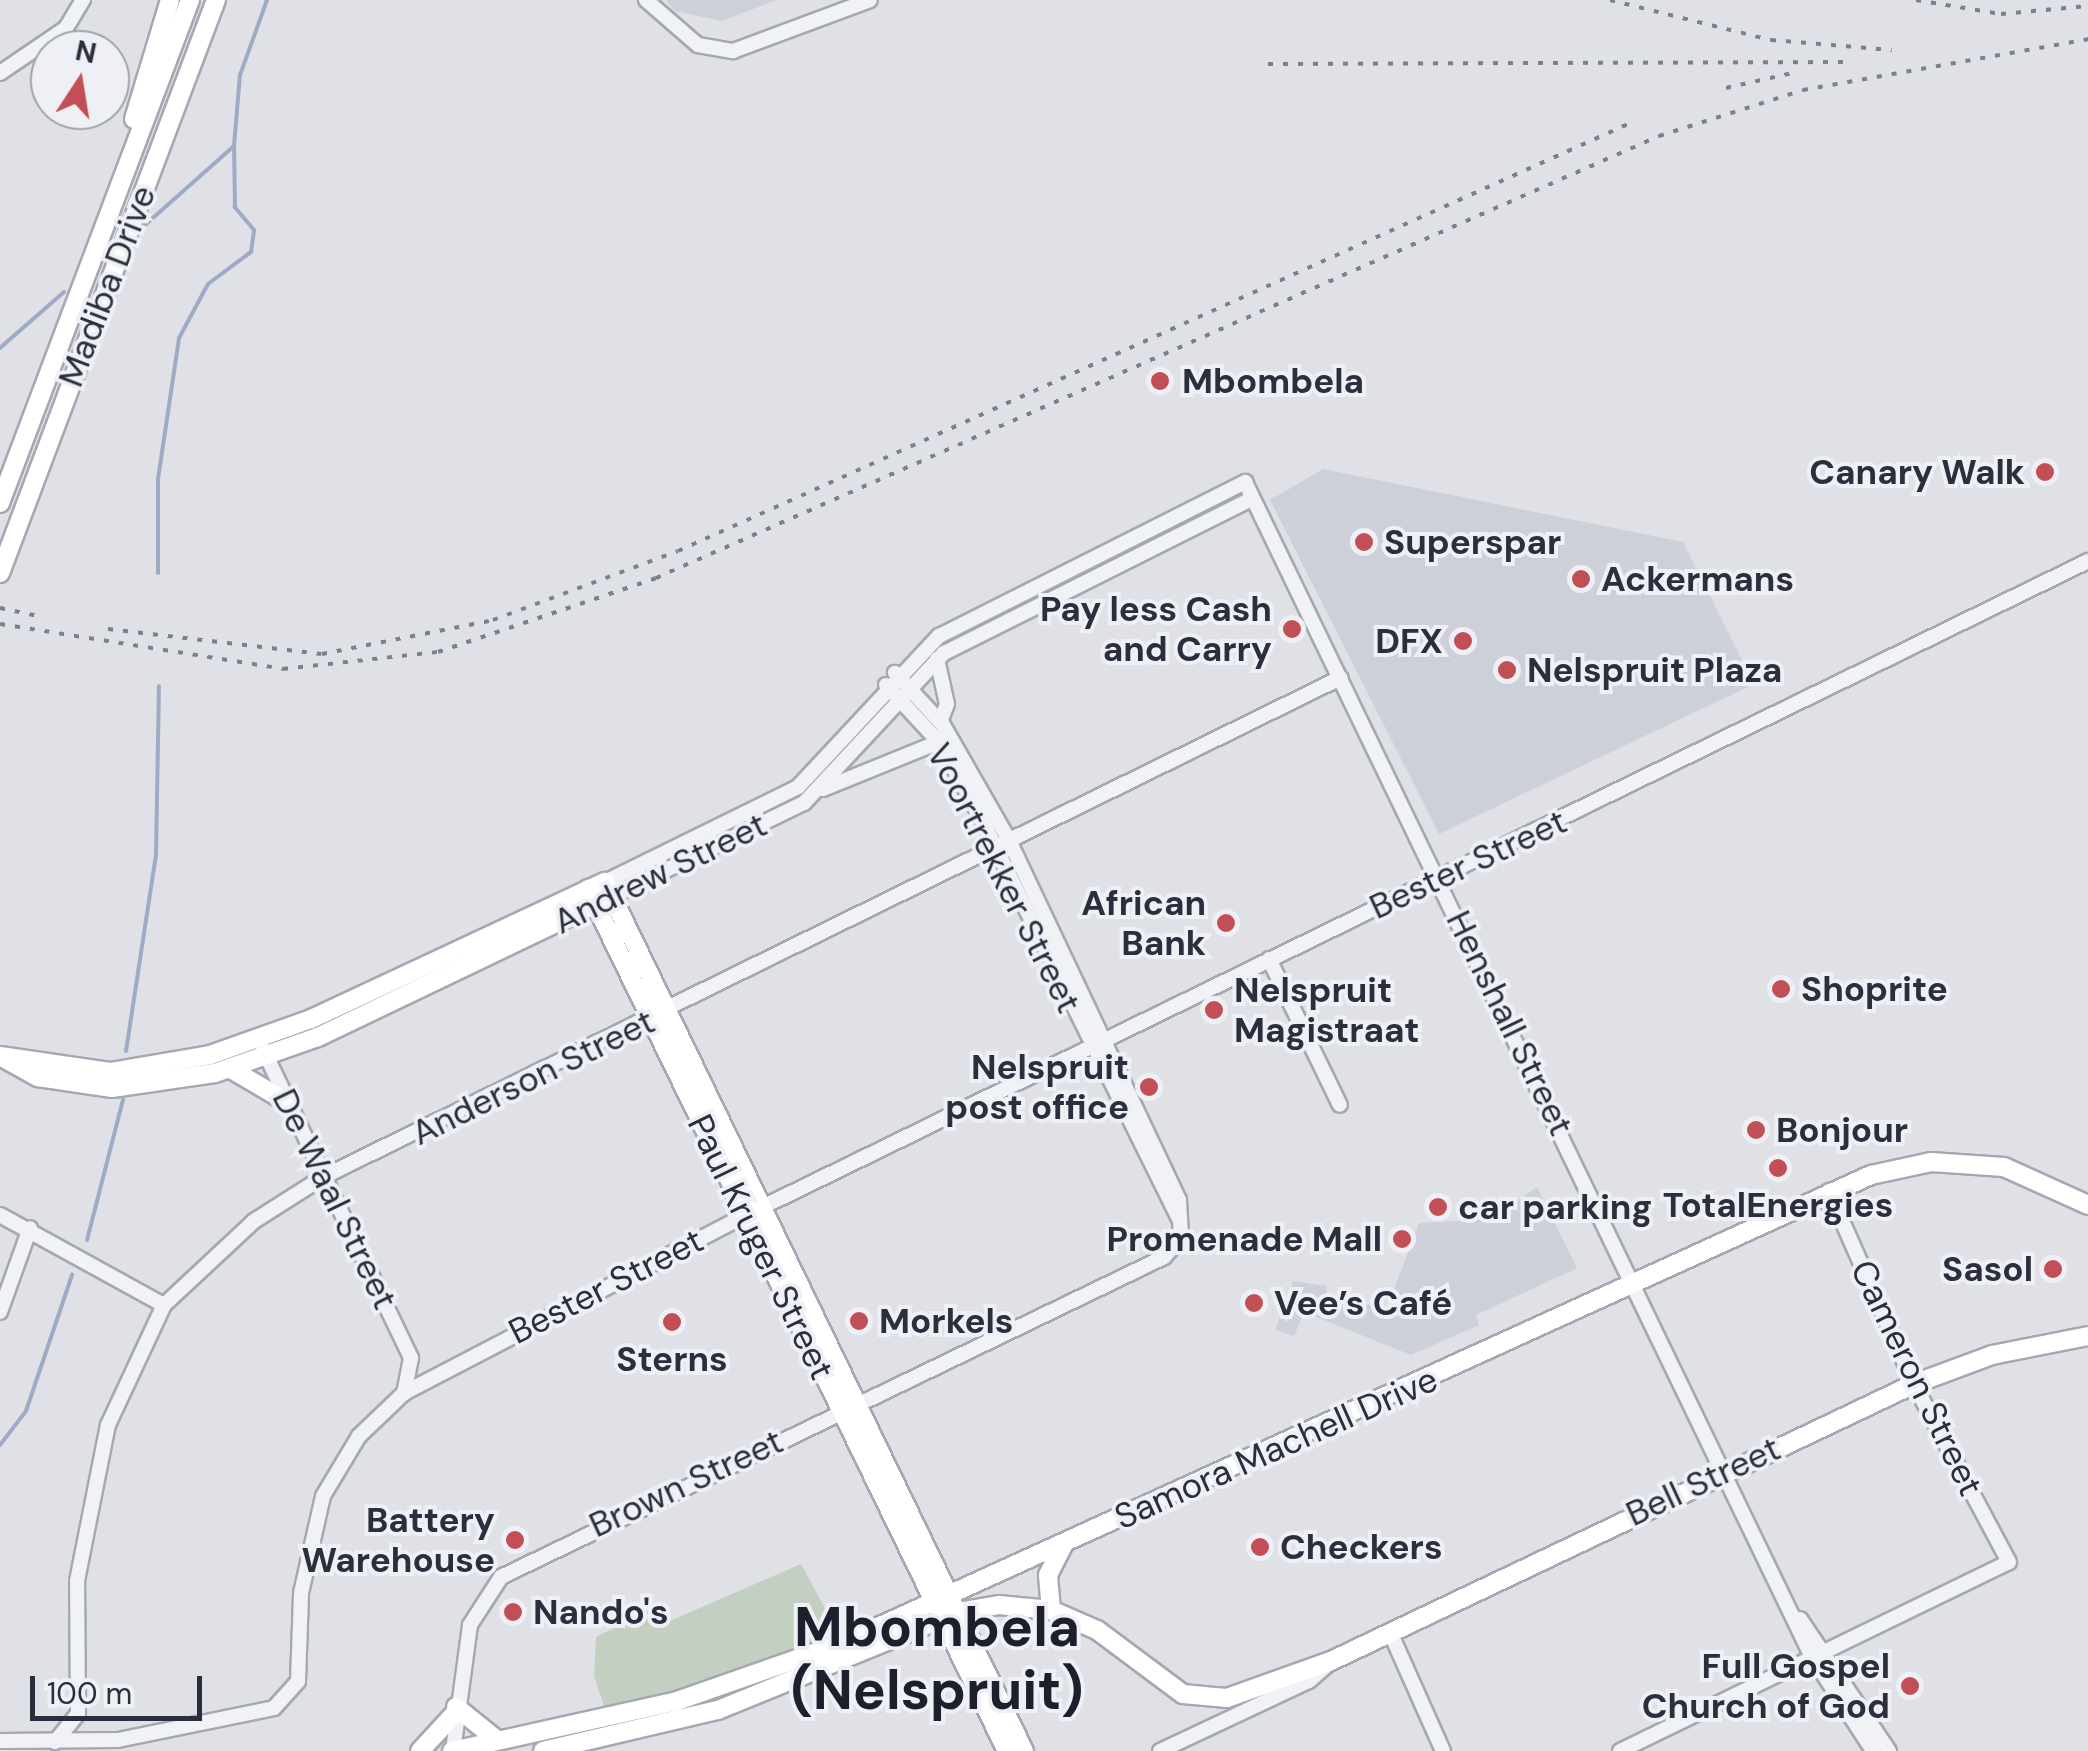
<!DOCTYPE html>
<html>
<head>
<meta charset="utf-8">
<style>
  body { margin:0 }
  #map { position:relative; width:2088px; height:1751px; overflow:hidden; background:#dfe1e7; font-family:"DM Sans",sans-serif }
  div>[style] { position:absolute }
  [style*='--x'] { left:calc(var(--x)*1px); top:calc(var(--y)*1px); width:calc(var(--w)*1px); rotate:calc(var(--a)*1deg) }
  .built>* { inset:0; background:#cdd0d9 }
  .green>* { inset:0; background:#c3d0c1 }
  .stream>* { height:4px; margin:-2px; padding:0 2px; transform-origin:2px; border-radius:2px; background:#9dacc4 }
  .roads { filter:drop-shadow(2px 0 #a5a8b1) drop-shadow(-2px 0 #a5a8b1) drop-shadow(0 2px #a5a8b1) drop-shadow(0 -2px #a5a8b1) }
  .minor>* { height:14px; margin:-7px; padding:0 7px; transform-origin:7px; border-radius:7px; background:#f1f2f6 }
  .major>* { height:18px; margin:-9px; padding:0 9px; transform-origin:9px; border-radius:9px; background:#fff }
  .rail>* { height:4px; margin-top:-2px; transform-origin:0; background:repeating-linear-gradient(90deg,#7a808f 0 5px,transparent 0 15px) }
  .dots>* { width:28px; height:28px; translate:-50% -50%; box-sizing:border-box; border:5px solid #eef0f5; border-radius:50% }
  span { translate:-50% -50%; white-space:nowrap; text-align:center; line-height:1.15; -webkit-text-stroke:8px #eef0f5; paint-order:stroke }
  .street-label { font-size:35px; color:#292f3d }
  .poi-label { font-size:35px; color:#292f3d; font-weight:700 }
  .left { translate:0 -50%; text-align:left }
  .right { translate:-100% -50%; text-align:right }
  .town-label { font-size:55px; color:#1c202d; font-weight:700 }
  .north { position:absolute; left:30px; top:30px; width:100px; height:100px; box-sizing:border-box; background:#eef0f5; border:2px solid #9fa3ab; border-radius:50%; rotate:12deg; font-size:28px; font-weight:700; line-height:40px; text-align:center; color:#292f3d }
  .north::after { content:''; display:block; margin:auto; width:35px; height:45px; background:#c14f55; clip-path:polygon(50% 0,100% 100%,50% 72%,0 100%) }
  .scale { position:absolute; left:30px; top:1676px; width:172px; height:45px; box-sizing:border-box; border:5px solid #292f3d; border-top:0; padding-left:12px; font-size:30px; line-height:35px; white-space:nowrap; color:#292f3d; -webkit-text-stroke:8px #eef0f5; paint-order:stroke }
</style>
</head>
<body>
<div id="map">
  <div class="built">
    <div style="clip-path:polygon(666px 0,776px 0,722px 21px,675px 11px)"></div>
    <div style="clip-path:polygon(1323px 469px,1683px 542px,1754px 684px,1439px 834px,1270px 500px)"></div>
    <div style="clip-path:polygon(1537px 1187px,1577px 1268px,1476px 1315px,1479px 1325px,1411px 1355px,1304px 1312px,1294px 1336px,1275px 1330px,1293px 1281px,1326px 1286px,1328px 1299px,1359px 1313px,1365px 1304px,1387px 1308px,1419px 1223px,1491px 1219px)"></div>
  </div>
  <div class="green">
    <div style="clip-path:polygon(801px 1564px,842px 1640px,607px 1715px,594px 1676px,596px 1637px,648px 1611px,656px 1627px)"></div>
  </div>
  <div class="stream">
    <div style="--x:145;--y:225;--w:119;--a:-41.6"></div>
    <div style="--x:234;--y:146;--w:71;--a:-85.2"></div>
    <div style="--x:240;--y:75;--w:80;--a:-70.2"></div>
    <div style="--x:0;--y:348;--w:85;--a:-41.2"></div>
    <div style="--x:158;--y:573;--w:94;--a:-90"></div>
    <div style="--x:158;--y:479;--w:143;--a:-81.5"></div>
    <div style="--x:179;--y:338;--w:61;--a:-61.8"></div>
    <div style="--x:208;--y:284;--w:54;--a:-36.7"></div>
    <div style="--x:251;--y:252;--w:22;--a:-82"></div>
    <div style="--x:254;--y:230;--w:30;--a:-130"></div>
    <div style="--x:235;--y:207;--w:61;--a:-90.9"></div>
    <div style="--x:126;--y:1051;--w:198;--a:-81.3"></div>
    <div style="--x:156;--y:855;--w:169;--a:-89"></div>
    <div style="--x:87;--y:1240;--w:145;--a:-75.6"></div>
    <div style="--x:0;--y:1445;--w:43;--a:-52.6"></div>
    <div style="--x:26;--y:1411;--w:144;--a:-71.3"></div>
  </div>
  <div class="roads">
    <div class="minor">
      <div style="--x:646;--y:0;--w:69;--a:40.9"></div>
      <div style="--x:698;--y:45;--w:36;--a:10"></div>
      <div style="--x:733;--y:51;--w:146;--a:-20.4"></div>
      <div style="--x:0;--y:73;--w:80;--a:-34.3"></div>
      <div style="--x:66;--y:28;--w:33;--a:-59"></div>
      <div style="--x:937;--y:659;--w:46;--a:77.5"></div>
      <div style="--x:947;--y:704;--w:19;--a:111"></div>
      <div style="--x:886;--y:685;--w:78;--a:47.1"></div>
      <div style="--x:939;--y:742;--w:82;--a:60.9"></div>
      <div style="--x:979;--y:814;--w:454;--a:63.7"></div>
      <div style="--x:823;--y:789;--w:125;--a:-22.1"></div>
      <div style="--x:605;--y:882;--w:215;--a:-26.2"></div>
      <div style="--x:798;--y:787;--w:207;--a:-47"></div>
      <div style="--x:939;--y:636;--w:343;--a:-26.7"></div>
      <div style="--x:1245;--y:482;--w:1302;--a:64.24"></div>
      <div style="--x:1811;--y:1655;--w:114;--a:57.1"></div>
      <div style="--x:613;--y:896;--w:212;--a:-26"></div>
      <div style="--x:804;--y:803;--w:205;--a:-47"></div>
      <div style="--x:944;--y:653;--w:344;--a:-26.6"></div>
      <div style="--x:1269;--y:959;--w:162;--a:64.1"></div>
      <div style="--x:263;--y:1049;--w:343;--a:64.4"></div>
      <div style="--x:411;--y:1358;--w:36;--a:101"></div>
      <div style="--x:0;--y:1215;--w:187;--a:28.8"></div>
      <div style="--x:0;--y:1312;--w:89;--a:-70.3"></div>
      <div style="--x:1800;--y:1619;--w:159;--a:56"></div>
      <div style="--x:1390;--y:1632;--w:130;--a:66"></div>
      <div style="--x:0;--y:1741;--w:118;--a:-0.5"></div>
      <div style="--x:118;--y:1740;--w:159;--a:-11.6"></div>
      <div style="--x:274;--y:1708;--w:36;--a:-48"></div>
      <div style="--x:298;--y:1681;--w:88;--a:-88"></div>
      <div style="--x:301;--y:1593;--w:99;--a:-77.2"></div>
      <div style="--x:323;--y:1496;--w:70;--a:-59"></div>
      <div style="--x:359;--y:1436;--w:62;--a:-43.7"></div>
      <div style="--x:404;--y:1393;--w:386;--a:-27.5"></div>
      <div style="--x:746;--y:1215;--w:1493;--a:-25.98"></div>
      <div style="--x:55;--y:1742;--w:36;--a:-51"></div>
      <div style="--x:78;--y:1714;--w:133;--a:-90.4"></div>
      <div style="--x:77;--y:1581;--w:159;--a:-78.8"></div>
      <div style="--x:108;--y:1425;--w:132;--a:-65"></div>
      <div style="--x:164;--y:1305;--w:123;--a:-43"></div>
      <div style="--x:254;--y:1221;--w:84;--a:-32.4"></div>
      <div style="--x:325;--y:1176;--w:1131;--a:-26.13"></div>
      <div style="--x:453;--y:1751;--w:127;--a:-82.3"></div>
      <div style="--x:470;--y:1625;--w:57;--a:-57.1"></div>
      <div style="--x:501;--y:1577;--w:736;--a:-25.76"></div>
      <div style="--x:1164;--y:1257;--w:25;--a:-48"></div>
      <div style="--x:1181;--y:1238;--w:38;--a:-93"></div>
      <div style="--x:1179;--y:1200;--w:396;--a:-115.3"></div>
      <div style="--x:1010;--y:842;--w:135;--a:-119.8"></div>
      <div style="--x:943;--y:725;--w:71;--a:-132.7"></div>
      <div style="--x:1160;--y:1751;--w:165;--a:-25.2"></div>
      <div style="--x:1309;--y:1681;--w:29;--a:-41"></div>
      <div style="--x:1620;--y:1751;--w:432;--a:-25.9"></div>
      <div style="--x:2009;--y:1562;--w:202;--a:-118.1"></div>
      <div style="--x:1914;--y:1384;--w:211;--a:-113.8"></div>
    </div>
    <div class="major">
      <div style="--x:134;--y:119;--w:124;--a:-73.2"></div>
      <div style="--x:0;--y:503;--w:538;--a:-69.31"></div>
      <div style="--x:0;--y:573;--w:612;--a:-69.35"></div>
      <div style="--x:588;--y:889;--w:958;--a:64.08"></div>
      <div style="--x:0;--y:1056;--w:111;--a:8.3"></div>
      <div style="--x:110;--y:1072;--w:101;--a:-9.6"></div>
      <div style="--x:210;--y:1055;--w:107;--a:-19.6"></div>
      <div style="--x:311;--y:1019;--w:324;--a:-25"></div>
      <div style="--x:605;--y:882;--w:965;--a:64.26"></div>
      <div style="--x:5;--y:1059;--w:38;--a:29"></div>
      <div style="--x:38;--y:1077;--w:75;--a:8.5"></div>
      <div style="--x:112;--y:1088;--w:104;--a:-8.3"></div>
      <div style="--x:215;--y:1073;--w:109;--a:-19.3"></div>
      <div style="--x:318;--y:1037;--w:317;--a:-25.6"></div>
      <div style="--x:231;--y:1069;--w:65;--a:30.5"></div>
      <div style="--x:1051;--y:1610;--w:35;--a:-95"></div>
      <div style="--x:1048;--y:1575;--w:34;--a:-63"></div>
      <div style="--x:456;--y:1707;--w:53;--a:38.8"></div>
      <div style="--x:420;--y:1751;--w:53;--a:-47.3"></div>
      <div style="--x:452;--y:1751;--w:230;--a:-12.5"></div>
      <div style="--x:677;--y:1701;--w:176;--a:-19.3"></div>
      <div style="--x:843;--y:1643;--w:1130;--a:-24.48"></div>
      <div style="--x:1871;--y:1175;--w:61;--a:-12.2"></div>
      <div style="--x:1931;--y:1162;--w:73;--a:3.9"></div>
      <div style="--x:2004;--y:1167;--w:92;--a:24.3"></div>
      <div style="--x:543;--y:1751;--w:180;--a:-13.2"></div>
      <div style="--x:718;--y:1710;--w:259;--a:-22.2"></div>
      <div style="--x:958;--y:1612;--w:42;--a:-9.7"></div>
      <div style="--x:999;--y:1605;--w:52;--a:5.5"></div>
      <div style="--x:1051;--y:1610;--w:50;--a:23.5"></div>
      <div style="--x:1097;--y:1630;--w:107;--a:36.7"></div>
      <div style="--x:1183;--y:1694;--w:44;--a:5.2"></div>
      <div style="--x:1227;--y:1698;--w:110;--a:-19.6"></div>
      <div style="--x:1331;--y:1661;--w:645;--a:-25.41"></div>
      <div style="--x:1914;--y:1384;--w:83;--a:-20.4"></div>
      <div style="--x:1992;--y:1355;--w:98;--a:-11.2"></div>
    </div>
  </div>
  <div class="rail">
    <div style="--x:1610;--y:0;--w:166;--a:14"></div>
    <div style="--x:1771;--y:40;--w:121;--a:4.7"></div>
    <div style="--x:1916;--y:0;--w:86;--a:9.4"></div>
    <div style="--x:2001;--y:14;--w:87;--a:-5.3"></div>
    <div style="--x:1268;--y:64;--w:582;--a:-0.2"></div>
    <div style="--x:1726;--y:88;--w:68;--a:-12.8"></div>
    <div style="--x:0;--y:608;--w:40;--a:12"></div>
    <div style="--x:0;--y:624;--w:287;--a:9"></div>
    <div style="--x:283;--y:669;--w:156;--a:-6.3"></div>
    <div style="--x:438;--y:652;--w:230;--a:-18.7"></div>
    <div style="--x:656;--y:578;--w:1096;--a:-23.78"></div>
    <div style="--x:1659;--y:136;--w:151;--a:-17.7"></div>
    <div style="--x:1803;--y:90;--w:290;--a:-10.1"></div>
    <div style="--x:108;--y:629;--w:215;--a:6.7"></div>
    <div style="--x:322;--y:654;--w:174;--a:-11.2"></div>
    <div style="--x:493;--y:620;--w:197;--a:-20.5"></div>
    <div style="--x:678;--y:551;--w:1042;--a:-24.2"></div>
  </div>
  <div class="dots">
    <div style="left:1160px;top:381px;background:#c14f55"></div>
    <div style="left:2045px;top:472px;background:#c14f55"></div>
    <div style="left:1364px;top:542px;background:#c14f55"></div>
    <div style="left:1581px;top:579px;background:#c14f55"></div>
    <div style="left:1292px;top:629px;background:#c14f55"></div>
    <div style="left:1463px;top:641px;background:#c14f55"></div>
    <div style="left:1507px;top:670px;background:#c14f55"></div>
    <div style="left:1226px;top:923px;background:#c14f55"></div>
    <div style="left:1781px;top:989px;background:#c14f55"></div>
    <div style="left:1214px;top:1010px;background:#c14f55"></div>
    <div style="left:1149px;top:1087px;background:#c14f55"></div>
    <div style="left:1756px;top:1130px;background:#c14f55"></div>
    <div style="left:1778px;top:1168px;background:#c14f55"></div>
    <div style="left:1438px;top:1207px;background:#c14f55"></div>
    <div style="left:1402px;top:1239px;background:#c14f55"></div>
    <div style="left:2053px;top:1269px;background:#c14f55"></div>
    <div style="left:1254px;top:1303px;background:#c14f55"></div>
    <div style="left:859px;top:1321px;background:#c14f55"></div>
    <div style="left:672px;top:1322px;background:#c14f55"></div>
    <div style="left:515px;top:1540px;background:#c14f55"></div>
    <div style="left:1260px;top:1547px;background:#c14f55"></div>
    <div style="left:513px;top:1612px;background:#c14f55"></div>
    <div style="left:1910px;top:1686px;background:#c14f55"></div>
  </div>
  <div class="street-label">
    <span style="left:107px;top:286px;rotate:-69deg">Madiba Drive</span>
    <span style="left:1468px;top:864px;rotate:-25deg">Bester Street</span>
    <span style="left:660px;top:873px;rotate:-26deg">Andrew Street</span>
    <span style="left:1004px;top:878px;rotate:63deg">Voortrekker Street</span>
    <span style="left:1510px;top:1023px;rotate:64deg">Henshall Street</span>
    <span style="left:533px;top:1077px;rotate:-26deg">Anderson Street</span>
    <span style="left:335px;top:1199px;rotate:64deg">De Waal Street</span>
    <span style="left:761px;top:1247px;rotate:64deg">Paul Kruger Street</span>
    <span style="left:606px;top:1286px;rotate:-27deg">Bester Street</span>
    <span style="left:1917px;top:1378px;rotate:64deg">Cameron Street</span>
    <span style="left:1276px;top:1448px;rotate:-24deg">Samora Machell Drive</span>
    <span style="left:1703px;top:1481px;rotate:-25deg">Bell Street</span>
    <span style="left:686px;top:1483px;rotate:-25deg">Brown Street</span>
  </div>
  <div class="poi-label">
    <span class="left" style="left:1182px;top:381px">Mbombela</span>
    <span class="right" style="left:2025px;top:472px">Canary Walk</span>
    <span class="left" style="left:1384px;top:542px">Superspar</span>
    <span class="left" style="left:1601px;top:579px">Ackermans</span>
    <span class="right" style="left:1272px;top:629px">Pay less Cash<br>and Carry</span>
    <span class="right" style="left:1443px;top:641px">DFX</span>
    <span class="left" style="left:1527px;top:670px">Nelspruit Plaza</span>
    <span class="right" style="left:1206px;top:923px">African<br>Bank</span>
    <span class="left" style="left:1801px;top:989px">Shoprite</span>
    <span class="left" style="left:1234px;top:1010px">Nelspruit<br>Magistraat</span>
    <span class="right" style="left:1129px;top:1087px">Nelspruit<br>post office</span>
    <span class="left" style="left:1776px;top:1130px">Bonjour</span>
    <span style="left:1778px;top:1205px">TotalEnergies</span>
    <span class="left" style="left:1458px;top:1207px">car parking</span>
    <span class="right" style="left:1382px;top:1239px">Promenade Mall</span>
    <span class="right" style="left:2033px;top:1269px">Sasol</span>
    <span class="left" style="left:1274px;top:1303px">Vee’s Café</span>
    <span class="left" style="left:879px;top:1321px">Morkels</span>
    <span style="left:672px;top:1359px">Sterns</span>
    <span class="right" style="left:495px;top:1540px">Battery<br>Warehouse</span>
    <span class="left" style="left:1280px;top:1547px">Checkers</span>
    <span class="left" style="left:533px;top:1612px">Nando's</span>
    <span class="right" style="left:1890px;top:1686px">Full Gospel<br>Church of God</span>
  </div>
  <div class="town-label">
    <span style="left:937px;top:1659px">Mbombela<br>(Nelspruit)</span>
  </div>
  <div class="north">N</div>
  <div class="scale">100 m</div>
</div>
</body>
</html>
